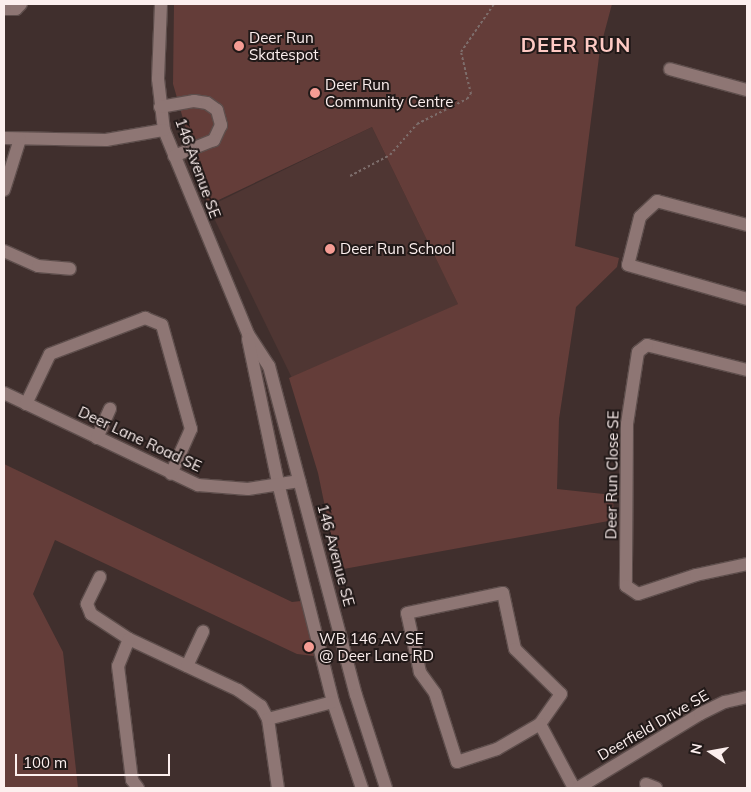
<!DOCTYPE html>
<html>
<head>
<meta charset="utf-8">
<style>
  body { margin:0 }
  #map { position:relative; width:751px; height:792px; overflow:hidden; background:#402f2d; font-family:Mulish,sans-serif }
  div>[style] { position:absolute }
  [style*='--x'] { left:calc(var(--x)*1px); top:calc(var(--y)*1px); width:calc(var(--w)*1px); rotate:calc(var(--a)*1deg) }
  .built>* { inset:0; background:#4f3633; transform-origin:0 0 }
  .green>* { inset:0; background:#643d39 }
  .path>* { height:2px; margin-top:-1px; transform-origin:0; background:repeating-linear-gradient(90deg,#7d6d6b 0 2.5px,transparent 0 5px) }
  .roads { filter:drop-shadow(1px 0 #5e4e4c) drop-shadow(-1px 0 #5e4e4c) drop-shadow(0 1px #5e4e4c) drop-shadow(0 -1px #5e4e4c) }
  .minor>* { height:12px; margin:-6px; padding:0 6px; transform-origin:6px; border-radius:6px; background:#8e7674 }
  .dots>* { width:14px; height:14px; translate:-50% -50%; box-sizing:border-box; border:2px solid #211918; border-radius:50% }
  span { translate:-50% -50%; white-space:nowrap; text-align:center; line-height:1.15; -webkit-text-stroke:4px #211918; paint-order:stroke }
  .poi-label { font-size:15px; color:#fcefee }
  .left { translate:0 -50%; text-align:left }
  .street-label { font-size:15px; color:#fcefee }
  .district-label { font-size:20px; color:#fecac4; font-weight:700; letter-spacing:1px }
  .frame { position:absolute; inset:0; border:5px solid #fcefee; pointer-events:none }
  .north { position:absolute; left:686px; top:727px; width:50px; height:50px; -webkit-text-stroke:4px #211918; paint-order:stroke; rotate:282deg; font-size:14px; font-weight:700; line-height:20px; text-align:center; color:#fcefee }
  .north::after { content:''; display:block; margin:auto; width:18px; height:22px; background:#fcefee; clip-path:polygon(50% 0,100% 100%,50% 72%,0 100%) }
  .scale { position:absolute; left:15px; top:754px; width:155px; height:22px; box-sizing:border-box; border:2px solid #fcefee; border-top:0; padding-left:6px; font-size:15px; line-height:18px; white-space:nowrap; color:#fcefee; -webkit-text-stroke:4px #211918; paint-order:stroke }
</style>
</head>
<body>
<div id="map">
  <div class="built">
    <div style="left:372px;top:127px;width:197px;height:182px;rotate:64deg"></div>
  </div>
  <div class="green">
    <div style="clip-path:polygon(174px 4px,612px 4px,600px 49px,575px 246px,619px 258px,617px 267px,576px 307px,559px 419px,557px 489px,613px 495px,614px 520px,338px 570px,318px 473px,289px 378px,458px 304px,372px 127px,208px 205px,173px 84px)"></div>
    <div style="clip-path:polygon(4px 464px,292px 602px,301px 601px,314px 656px,297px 654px,55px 540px,33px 594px,63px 652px,78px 788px,4px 788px)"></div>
  </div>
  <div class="path">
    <div style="--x:350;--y:176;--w:45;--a:-27.7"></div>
    <div style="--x:390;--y:155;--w:41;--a:-48.9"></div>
    <div style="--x:417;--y:124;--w:56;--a:-26.6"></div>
    <div style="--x:467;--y:99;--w:6;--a:-51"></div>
    <div style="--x:471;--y:94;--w:43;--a:-103.4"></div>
    <div style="--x:461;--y:52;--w:58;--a:-55.5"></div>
  </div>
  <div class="roads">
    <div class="minor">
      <div style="--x:161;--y:4;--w:75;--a:92.3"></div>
      <div style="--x:158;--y:79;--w:51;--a:83.3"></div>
      <div style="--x:164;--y:130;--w:221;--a:67.6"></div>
      <div style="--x:248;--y:334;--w:38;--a:57"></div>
      <div style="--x:269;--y:366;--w:340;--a:75.2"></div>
      <div style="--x:356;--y:695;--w:98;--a:72.1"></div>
      <div style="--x:4;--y:9;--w:12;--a:0"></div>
      <div style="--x:16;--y:9;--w:7;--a:-45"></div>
      <div style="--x:670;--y:69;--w:80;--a:15.3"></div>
      <div style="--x:160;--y:107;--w:35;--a:-10"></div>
      <div style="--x:194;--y:101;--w:13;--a:9"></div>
      <div style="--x:207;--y:103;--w:12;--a:35"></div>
      <div style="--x:217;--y:110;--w:16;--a:75"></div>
      <div style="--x:221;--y:125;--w:17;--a:115"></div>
      <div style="--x:214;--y:140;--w:43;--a:158.2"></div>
      <div style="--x:4;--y:138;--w:102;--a:1.1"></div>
      <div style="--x:106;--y:140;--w:59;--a:-9.8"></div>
      <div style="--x:4;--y:190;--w:53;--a:-72.6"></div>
      <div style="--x:747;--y:225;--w:93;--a:-165.1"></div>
      <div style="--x:657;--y:201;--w:23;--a:137"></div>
      <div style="--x:640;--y:217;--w:49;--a:104"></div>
      <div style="--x:628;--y:265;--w:124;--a:15.9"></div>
      <div style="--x:4;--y:251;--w:37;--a:24"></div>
      <div style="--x:38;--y:266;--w:32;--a:5"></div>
      <div style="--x:248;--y:339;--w:151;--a:78.2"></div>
      <div style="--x:279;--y:487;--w:222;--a:75.9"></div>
      <div style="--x:333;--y:702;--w:91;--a:71.4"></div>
      <div style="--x:747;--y:370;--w:103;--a:-166"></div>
      <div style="--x:647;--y:345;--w:11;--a:142"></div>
      <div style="--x:638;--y:352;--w:73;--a:98.7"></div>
      <div style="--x:627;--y:424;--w:162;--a:90.4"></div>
      <div style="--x:626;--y:586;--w:14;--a:34"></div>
      <div style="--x:638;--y:594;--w:61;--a:-18.1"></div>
      <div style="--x:696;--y:575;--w:52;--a:-12.2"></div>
      <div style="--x:4;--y:393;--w:215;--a:25.4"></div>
      <div style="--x:198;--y:485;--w:50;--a:4.6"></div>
      <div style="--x:248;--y:489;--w:52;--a:-8.9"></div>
      <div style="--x:26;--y:404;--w:55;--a:-64.4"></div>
      <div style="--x:50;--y:354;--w:102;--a:-20.8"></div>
      <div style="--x:145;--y:318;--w:18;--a:22"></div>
      <div style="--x:162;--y:325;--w:108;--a:74.4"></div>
      <div style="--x:191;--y:429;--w:49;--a:114"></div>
      <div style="--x:97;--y:438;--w:32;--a:-66"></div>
      <div style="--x:100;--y:577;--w:30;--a:116"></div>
      <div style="--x:87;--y:604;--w:11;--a:68"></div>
      <div style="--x:91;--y:614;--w:45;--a:33.3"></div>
      <div style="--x:129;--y:639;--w:120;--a:25.1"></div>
      <div style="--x:238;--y:690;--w:28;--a:35"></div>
      <div style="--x:261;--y:706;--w:15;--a:62"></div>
      <div style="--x:268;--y:719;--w:70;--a:81.8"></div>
      <div style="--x:503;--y:593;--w:57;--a:77.9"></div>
      <div style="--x:515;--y:649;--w:64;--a:44.4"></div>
      <div style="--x:561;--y:694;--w:37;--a:125"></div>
      <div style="--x:540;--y:724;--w:50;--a:149.8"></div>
      <div style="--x:497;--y:749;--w:42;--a:162"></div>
      <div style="--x:457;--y:762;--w:72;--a:-107.7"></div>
      <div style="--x:435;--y:693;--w:26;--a:-126"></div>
      <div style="--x:420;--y:672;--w:60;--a:-102.4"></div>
      <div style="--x:407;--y:613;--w:98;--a:-11.8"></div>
      <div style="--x:129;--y:639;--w:29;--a:112"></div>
      <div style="--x:118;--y:666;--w:115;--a:83"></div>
      <div style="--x:132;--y:780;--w:10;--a:53"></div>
      <div style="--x:187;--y:666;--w:38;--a:-65"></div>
      <div style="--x:268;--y:719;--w:67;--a:-14.7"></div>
      <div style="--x:540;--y:724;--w:72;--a:62"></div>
      <div style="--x:646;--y:784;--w:11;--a:22"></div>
      <div style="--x:578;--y:788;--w:143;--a:-31.2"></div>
      <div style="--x:700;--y:714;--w:28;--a:-26"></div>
      <div style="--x:725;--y:702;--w:23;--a:-13"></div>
    </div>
  </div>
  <div class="dots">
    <div style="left:239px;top:46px;background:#f59c94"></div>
    <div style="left:315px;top:93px;background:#f59c94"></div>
    <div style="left:330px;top:249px;background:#f59c94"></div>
    <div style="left:309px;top:647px;background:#f59c94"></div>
  </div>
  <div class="poi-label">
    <span class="left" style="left:249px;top:46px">Deer Run<br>Skatespot</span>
    <span class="left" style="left:325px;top:93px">Deer Run<br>Community Centre</span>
    <span class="left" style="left:340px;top:249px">Deer Run School</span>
    <span class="left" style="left:319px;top:647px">WB 146 AV SE<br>@ Deer Lane RD</span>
  </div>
  <div class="street-label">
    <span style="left:198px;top:168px;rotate:70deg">146 Avenue SE</span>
    <span style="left:140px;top:439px;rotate:25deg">Deer Lane Road SE</span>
    <span style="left:612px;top:475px;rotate:-89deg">Deer Run Close SE</span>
    <span style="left:336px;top:555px;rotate:75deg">146 Avenue SE</span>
    <span style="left:653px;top:725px;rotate:-30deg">Deerfield Drive SE</span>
  </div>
  <div class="district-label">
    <span style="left:576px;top:44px">DEER RUN</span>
  </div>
  <div class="frame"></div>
  <div class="north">N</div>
  <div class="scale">100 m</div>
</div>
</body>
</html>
